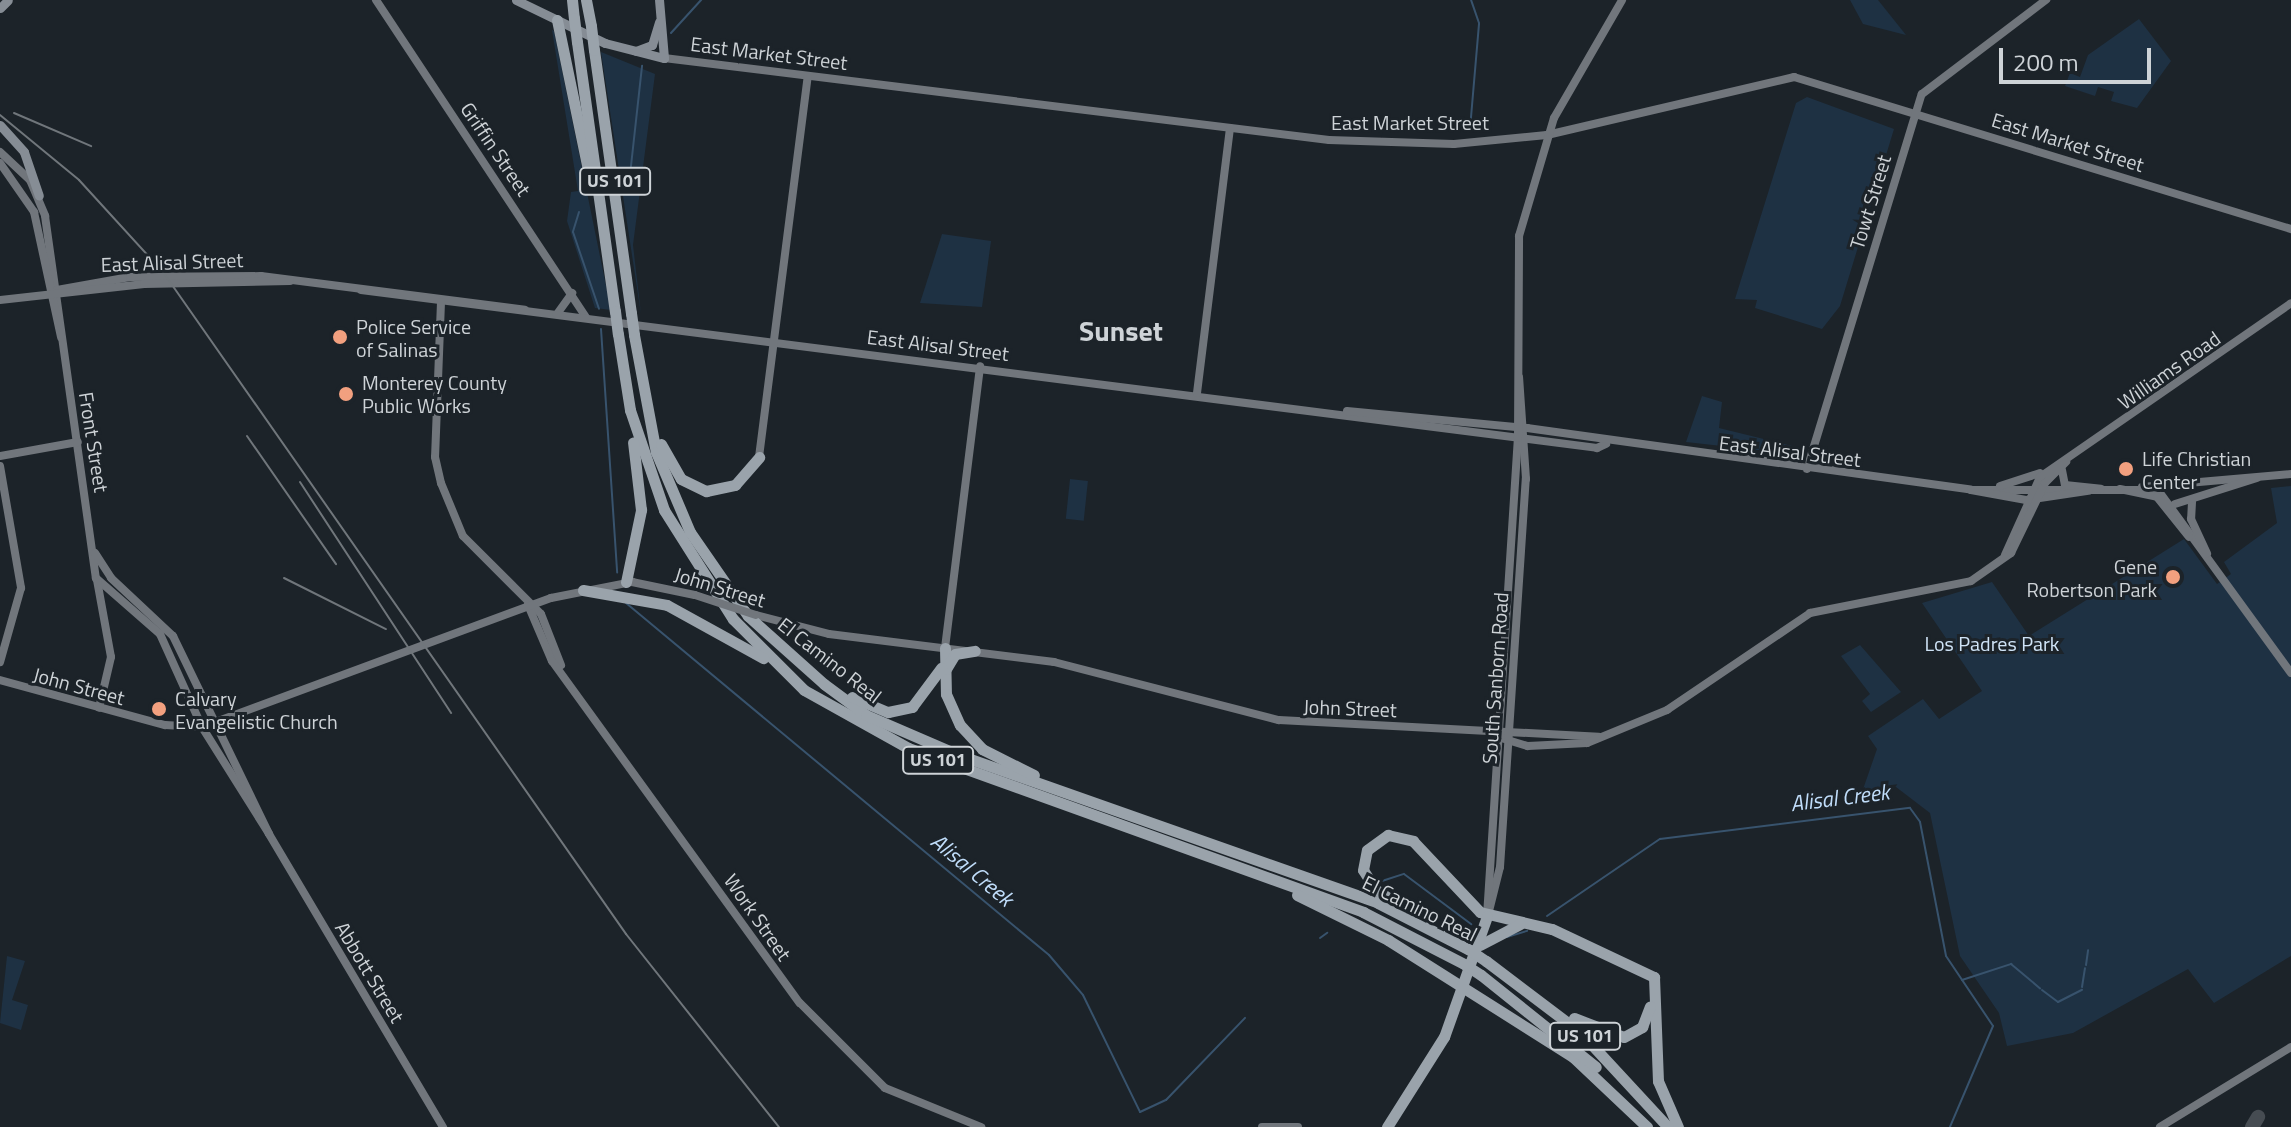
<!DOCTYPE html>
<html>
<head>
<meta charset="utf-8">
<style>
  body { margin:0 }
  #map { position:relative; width:2291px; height:1127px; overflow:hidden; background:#1c2329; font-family:"Titillium Web",sans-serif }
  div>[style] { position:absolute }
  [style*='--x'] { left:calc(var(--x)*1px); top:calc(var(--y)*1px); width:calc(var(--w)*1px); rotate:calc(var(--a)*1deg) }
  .green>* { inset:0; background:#1e3143; transform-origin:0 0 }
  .stream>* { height:2px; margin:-1px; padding:0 1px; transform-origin:1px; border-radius:1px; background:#38536d }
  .taxiway>* { height:14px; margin:-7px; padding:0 7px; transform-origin:7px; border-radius:7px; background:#464c52 }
  .secondary>* { height:8px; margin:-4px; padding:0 4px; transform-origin:4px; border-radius:4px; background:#71767c }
  .primary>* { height:9px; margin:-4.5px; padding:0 4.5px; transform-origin:4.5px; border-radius:4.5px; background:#868d95 }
  .highway>* { height:11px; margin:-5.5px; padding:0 5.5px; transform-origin:5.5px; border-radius:5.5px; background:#9aa3ab }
  .rail>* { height:2px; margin:-1px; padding:0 1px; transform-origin:1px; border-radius:1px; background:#70767b }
  .secondary-bridge>* { height:8px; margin:-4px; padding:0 4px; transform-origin:4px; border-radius:4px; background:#71767c }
  .highway-bridge>* { height:11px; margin:-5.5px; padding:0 5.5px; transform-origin:5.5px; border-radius:5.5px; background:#9aa3ab }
  .dots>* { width:22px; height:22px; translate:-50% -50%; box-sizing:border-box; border:4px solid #1c2329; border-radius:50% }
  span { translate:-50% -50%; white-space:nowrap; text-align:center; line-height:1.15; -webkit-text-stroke:6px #1c2329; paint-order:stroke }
  .shield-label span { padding:2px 6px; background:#1c2329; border:2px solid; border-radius:6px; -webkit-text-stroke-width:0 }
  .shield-label { font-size:18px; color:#ced3d7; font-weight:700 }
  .street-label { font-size:20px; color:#ced3d7 }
  .poi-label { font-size:20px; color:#ced3d7 }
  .left { translate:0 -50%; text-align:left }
  .right { translate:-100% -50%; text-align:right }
  .park-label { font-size:20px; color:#cfe3f6 }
  .water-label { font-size:22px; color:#c0ddfa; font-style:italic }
  .district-label { font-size:28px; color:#ced3d7; font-weight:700 }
  .scale { position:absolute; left:1999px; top:48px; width:152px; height:36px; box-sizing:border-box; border:4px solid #ced3d7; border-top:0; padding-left:10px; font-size:24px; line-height:28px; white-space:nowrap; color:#ced3d7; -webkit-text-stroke:6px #1c2329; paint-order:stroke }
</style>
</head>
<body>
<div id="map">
  <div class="green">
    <div style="clip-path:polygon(1850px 0,1878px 0,1906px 35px,1863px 24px)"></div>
    <div style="clip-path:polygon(2139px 19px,2171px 61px,2137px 108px,2111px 101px,2114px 92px,2098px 87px,2095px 96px,2065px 86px,2070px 73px,2080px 77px,2088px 55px)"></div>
    <div style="clip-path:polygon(552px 30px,554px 31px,611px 310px,595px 308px,567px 221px,571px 192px,578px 191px)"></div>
    <div style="clip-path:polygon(601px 52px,655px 74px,633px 245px,641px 314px)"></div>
    <div style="clip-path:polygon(1807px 97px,1894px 129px,1840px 306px,1822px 329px,1755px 308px,1757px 300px,1735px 299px,1796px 103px)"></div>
    <div style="clip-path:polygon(942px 234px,991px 241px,982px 307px,920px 303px)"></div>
    <div style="clip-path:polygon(1702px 396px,1722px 402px,1719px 428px,1804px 449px,1802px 455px,1686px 442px)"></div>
    <div style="left:1070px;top:479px;width:18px;height:40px;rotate:6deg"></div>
    <div style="clip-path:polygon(2291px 486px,2291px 956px,2214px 1003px,2188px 969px,2073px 1033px,2007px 1046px,1999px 1013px,1960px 956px,1930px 813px,1896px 787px,1861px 795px,1877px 749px,1868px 736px,1923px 699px,1939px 719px,1982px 691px,1922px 603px,1992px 582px,2029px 636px,2184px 539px,2217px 584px,2231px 574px,2224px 562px,2277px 523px,2271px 488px)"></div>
    <div style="clip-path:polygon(1860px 645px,1901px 692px,1871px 712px,1862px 701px,1870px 694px,1841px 656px)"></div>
    <div style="clip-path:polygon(7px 956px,25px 961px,12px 1000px,28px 1005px,21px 1030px,0 1023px)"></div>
  </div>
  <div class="stream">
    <div style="--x:671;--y:33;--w:45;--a:-47.7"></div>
    <div style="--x:1470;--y:129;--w:106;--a:-85.1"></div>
    <div style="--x:1479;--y:23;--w:24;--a:-109"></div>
    <div style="--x:630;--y:175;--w:110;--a:-83.7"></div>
    <div style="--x:579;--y:212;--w:21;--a:107"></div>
    <div style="--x:573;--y:232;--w:81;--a:71.3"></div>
    <div style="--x:601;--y:329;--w:244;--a:86.2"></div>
    <div style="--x:626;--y:603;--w:550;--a:39.77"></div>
    <div style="--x:1049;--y:955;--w:52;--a:49.6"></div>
    <div style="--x:1083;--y:995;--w:130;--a:64"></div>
    <div style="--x:1140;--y:1112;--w:29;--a:-25"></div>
    <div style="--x:1166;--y:1100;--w:114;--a:-46.1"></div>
    <div style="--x:1382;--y:881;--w:23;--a:-18"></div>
    <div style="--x:1404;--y:874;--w:84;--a:36.7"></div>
    <div style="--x:1547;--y:916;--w:137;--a:-34.3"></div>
    <div style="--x:1660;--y:839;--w:252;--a:-7.1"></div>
    <div style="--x:1910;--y:808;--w:17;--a:54"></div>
    <div style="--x:1920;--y:822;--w:136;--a:79"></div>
    <div style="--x:1946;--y:956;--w:84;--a:56.1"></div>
    <div style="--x:1993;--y:1026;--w:110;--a:113.1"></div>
    <div style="--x:1507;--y:937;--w:21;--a:-17"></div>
    <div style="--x:1320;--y:938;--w:9;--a:-36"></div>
    <div style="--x:2086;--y:965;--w:15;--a:-82"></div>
    <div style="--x:1962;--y:980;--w:52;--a:-18.1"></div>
    <div style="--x:2011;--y:964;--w:38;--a:40"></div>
    <div style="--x:2082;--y:987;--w:19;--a:-81"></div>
    <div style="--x:2042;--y:990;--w:20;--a:37"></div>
    <div style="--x:2058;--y:1002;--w:27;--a:-27"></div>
  </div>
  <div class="taxiway">
    <div style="--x:2252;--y:1127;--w:12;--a:-59"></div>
  </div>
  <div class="secondary">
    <div style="--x:376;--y:0;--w:380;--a:56.5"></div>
    <div style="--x:664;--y:58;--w:670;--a:7.03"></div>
    <div style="--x:1329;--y:140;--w:125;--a:1.8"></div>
    <div style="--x:1454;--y:144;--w:93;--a:-5.5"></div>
    <div style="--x:1547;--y:135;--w:254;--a:-13.2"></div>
    <div style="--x:1794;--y:77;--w:520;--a:17.01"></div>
    <div style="--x:0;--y:152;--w:41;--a:43"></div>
    <div style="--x:30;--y:180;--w:39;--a:67"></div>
    <div style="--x:45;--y:216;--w:366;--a:82"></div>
    <div style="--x:96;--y:578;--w:85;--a:41.2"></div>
    <div style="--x:160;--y:634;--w:102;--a:65.7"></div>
    <div style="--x:202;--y:727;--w:126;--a:57.9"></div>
    <div style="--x:0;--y:163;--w:60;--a:55.2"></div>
    <div style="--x:34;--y:212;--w:128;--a:77.8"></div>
    <div style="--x:57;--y:290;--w:74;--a:-10.1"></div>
    <div style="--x:130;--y:277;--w:131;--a:-0.4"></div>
    <div style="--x:261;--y:276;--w:266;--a:7.3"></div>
    <div style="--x:361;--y:290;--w:1246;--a:7.28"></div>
    <div style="--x:1597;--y:448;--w:10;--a:-24"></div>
    <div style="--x:0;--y:300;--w:145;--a:-6.3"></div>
    <div style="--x:144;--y:284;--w:146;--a:-1.2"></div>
    <div style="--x:441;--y:302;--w:155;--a:92.2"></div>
    <div style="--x:435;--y:457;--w:27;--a:77"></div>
    <div style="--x:441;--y:483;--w:57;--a:67.5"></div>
    <div style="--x:463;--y:536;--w:110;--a:45"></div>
    <div style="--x:541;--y:614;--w:55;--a:68.6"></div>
    <div style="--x:557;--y:314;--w:26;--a:-54"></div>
    <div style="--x:1197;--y:393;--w:267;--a:-82.9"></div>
    <div style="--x:1347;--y:411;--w:181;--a:5.4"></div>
    <div style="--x:1527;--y:428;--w:448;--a:7.9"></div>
    <div style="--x:1971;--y:490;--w:187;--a:0"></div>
    <div style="--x:2158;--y:490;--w:226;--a:54"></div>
    <div style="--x:0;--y:456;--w:79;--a:-10.2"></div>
    <div style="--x:759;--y:457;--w:383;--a:-82.7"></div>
    <div style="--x:0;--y:466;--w:124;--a:80.2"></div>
    <div style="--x:21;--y:588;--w:77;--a:105.8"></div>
    <div style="--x:1807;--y:469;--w:392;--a:-73"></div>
    <div style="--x:1922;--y:94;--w:156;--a:-37.2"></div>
    <div style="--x:2062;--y:470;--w:15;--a:79"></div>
    <div style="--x:2065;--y:485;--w:36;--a:6"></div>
    <div style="--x:2000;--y:486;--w:42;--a:-18"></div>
    <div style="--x:2142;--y:487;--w:150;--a:-5"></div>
    <div style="--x:2120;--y:489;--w:38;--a:12"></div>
    <div style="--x:2157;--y:497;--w:51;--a:51.3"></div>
    <div style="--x:1971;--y:490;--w:56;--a:10.3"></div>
    <div style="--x:2026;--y:500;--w:63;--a:-8.3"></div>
    <div style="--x:2192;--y:502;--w:17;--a:93"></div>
    <div style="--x:2191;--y:519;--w:38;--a:65"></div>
    <div style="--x:2175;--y:504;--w:86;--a:-17.6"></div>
    <div style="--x:95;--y:553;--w:30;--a:57"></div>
    <div style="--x:111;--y:578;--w:85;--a:43.1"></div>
    <div style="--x:173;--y:636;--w:220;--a:64.1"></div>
    <div style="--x:269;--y:834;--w:341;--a:59.3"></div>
    <div style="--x:2005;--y:555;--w:85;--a:-65.8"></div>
    <div style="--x:2040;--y:477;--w:305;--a:-34.7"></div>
    <div style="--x:97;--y:580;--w:78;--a:79.7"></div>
    <div style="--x:111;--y:657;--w:52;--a:103.2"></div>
    <div style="--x:528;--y:605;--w:61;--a:66.8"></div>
    <div style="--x:552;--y:661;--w:422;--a:54.1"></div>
    <div style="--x:800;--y:1003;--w:120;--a:45"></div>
    <div style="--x:885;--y:1088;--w:104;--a:22.1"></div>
    <div style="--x:756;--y:615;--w:75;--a:14.6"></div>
    <div style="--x:829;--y:634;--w:227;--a:7.1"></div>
    <div style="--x:1054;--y:662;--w:232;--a:14.5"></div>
    <div style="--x:1279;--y:720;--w:320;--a:3"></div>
    <div style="--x:945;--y:648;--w:284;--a:-82.9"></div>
    <div style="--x:0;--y:680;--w:171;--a:15.3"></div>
    <div style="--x:165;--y:725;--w:37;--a:3"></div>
    <div style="--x:202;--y:727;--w:372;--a:-20.3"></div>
    <div style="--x:551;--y:598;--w:83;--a:-11.2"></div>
    <div style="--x:632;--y:582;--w:64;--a:11.7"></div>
    <div style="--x:1498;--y:737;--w:31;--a:17"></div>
    <div style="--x:1528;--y:746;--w:59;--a:-2.9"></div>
    <div style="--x:1587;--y:743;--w:87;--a:-22.4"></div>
    <div style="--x:1667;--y:710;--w:173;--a:-34.1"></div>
    <div style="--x:1810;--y:613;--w:164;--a:-11.2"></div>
    <div style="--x:1971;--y:581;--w:49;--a:-35"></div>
    <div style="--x:2011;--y:553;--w:78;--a:-64.1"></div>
    <div style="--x:2045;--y:483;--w:30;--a:-45"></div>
    <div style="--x:1488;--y:915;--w:49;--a:-76"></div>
    <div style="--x:1500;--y:867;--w:389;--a:-86.2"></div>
    <div style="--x:1526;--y:479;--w:102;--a:-93.9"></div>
    <div style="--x:1487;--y:916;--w:479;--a:-86.3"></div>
    <div style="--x:1518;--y:438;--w:202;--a:-89.7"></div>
    <div style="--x:1519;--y:236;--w:123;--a:-73.5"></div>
    <div style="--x:1554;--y:118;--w:136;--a:-60"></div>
    <div style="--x:1262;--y:1127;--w:36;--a:0"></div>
    <div style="--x:2160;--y:1127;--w:153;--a:-31.4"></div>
  </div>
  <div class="primary">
    <div style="--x:516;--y:0;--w:99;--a:25.8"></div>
    <div style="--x:605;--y:43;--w:61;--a:14.3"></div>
    <div style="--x:664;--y:58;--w:58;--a:-94.9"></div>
    <div style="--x:0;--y:8;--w:11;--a:-45"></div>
    <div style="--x:636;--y:51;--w:17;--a:-21"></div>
    <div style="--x:652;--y:45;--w:24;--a:-73"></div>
    <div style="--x:0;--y:125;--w:36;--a:48"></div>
    <div style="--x:24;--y:152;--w:46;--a:71.2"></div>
  </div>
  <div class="highway">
    <div style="--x:572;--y:0;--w:18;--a:84"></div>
    <div style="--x:586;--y:0;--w:26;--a:79"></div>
    <div style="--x:557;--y:20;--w:167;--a:78.3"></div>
    <div style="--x:577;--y:42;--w:272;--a:82"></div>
    <div style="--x:594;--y:50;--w:266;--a:82"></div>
    <div style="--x:618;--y:334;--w:77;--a:81"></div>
    <div style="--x:630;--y:410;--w:106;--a:71.2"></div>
    <div style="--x:664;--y:510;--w:129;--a:57.7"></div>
    <div style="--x:733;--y:619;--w:100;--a:45"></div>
    <div style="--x:804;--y:690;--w:119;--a:29.1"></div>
    <div style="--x:908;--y:748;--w:484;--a:19.8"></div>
    <div style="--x:1363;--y:912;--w:114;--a:27.2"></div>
    <div style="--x:634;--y:335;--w:119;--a:79.4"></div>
    <div style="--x:656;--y:452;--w:87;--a:67"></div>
    <div style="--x:690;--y:532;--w:102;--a:55.4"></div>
    <div style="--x:748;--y:616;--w:102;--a:41.8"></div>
    <div style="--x:824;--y:684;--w:52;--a:36.4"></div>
    <div style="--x:866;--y:715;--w:98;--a:23.4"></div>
    <div style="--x:956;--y:754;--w:448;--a:19.4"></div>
    <div style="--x:1378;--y:903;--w:101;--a:27.1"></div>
    <div style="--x:661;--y:444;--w:40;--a:60.3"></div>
    <div style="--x:681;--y:479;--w:28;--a:26"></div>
    <div style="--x:706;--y:491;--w:30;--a:-12"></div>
    <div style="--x:735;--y:485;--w:37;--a:-49"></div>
    <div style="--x:626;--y:582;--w:74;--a:-78.2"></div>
    <div style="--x:641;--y:510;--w:68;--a:-96.7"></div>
    <div style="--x:583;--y:590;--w:85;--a:10.1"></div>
    <div style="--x:667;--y:605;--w:110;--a:28.9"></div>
    <div style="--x:945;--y:648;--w:46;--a:88.8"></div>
    <div style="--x:946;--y:694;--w:34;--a:66"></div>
    <div style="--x:960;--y:725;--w:33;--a:47"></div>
    <div style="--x:982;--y:749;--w:58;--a:26.6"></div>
    <div style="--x:946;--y:669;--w:17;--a:-59"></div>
    <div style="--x:955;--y:654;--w:20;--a:-9"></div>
    <div style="--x:852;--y:697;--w:39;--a:23"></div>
    <div style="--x:888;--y:712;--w:25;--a:-12"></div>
    <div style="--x:912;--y:707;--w:49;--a:-53.4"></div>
    <div style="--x:1297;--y:895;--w:102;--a:26.3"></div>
    <div style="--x:1388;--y:940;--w:219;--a:32.3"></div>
    <div style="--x:1573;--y:1057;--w:102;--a:43.4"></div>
    <div style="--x:1404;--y:908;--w:35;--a:-147"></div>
    <div style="--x:1375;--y:889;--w:22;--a:-122"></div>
    <div style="--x:1363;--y:870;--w:20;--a:-79"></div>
    <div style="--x:1367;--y:850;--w:26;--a:-36"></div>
    <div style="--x:1388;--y:835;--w:26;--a:13"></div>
    <div style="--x:1413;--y:841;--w:98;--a:46.7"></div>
    <div style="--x:1480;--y:912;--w:74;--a:13.3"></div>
    <div style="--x:1552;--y:929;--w:113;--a:25.2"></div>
    <div style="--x:1654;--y:977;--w:104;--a:87.8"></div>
    <div style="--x:1658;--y:1081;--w:50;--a:66.5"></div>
    <div style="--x:1480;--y:945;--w:45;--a:-27.7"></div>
    <div style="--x:1486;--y:961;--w:118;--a:37.1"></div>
    <div style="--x:1580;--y:1032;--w:129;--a:47.2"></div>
    <div style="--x:1481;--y:975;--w:147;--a:38.7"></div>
    <div style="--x:1574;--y:1018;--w:53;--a:20.8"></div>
    <div style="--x:1624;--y:1037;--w:21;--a:-29"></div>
    <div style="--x:1642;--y:1027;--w:22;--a:-69"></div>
    <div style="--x:1387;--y:1127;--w:107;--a:-57.7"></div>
    <div style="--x:1444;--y:1037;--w:128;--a:-70.4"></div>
  </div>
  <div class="rail">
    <div style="--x:14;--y:113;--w:84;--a:23.2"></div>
    <div style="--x:0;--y:115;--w:102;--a:39.4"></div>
    <div style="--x:79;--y:180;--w:125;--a:47.6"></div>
    <div style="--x:163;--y:272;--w:808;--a:55.03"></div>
    <div style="--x:626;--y:934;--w:246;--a:51.6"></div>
    <div style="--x:247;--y:436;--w:156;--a:55.2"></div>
    <div style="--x:300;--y:482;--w:276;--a:56.8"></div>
    <div style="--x:284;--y:578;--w:114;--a:26.6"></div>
  </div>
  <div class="secondary-bridge">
    <div style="--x:695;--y:595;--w:64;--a:18.2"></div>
  </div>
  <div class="highway-bridge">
    <div style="--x:574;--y:18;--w:24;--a:83"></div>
    <div style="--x:591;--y:26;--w:24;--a:83"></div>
    <div style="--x:615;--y:311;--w:23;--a:83"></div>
    <div style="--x:631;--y:313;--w:22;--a:82"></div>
    <div style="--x:1468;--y:949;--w:22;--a:34"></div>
    <div style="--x:1464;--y:964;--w:20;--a:33"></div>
  </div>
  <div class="dots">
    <div style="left:340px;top:337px;background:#f2a07f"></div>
    <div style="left:346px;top:394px;background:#f2a07f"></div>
    <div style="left:2126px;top:469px;background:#f2a07f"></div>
    <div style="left:2173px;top:577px;background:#f2a07f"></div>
    <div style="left:159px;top:709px;background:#f2a07f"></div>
  </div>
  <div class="shield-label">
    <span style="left:615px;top:181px">US 101</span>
    <span style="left:938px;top:760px">US 101</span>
    <span style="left:1585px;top:1036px">US 101</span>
  </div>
  <div class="street-label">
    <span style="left:769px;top:53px;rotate:7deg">East Market Street</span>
    <span style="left:1410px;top:122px">East Market Street</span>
    <span style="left:2068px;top:142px;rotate:17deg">East Market Street</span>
    <span style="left:496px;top:149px;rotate:56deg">Griffin Street</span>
    <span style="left:1870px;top:202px;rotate:-73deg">Towt Street</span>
    <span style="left:172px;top:262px;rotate:-2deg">East Alisal Street</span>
    <span style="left:938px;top:345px;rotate:7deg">East Alisal Street</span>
    <span style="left:2169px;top:370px;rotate:-35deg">Williams Road</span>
    <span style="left:94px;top:442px;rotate:81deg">Front Street</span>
    <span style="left:1790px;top:451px;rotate:7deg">East Alisal Street</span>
    <span style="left:720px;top:587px;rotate:17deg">John Street</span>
    <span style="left:830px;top:660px;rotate:38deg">El Camino Real</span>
    <span style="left:1495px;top:678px;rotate:-86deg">South Sanborn Road</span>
    <span style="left:79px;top:686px;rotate:15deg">John Street</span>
    <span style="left:1350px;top:708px;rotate:2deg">John Street</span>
    <span style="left:1420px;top:908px;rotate:26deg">El Camino Real</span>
    <span style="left:758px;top:917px;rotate:55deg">Work Street</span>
    <span style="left:370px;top:972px;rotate:59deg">Abbott Street</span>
  </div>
  <div class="poi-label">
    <span class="left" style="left:356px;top:338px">Police Service<br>of Salinas</span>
    <span class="left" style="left:362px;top:394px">Monterey County<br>Public Works</span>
    <span class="left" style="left:2142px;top:470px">Life Christian<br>Center</span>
    <span class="right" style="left:2157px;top:578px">Gene<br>Robertson Park</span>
    <span class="left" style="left:175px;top:710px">Calvary<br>Evangelistic Church</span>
  </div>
  <div class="park-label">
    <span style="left:1992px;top:643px">Los Padres Park</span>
  </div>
  <div class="water-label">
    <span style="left:1840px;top:798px;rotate:-7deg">Alisal Creek</span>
    <span style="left:972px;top:870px;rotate:40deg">Alisal Creek</span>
  </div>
  <div class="district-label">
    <span style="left:1121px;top:331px">Sunset</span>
  </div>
  <div class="scale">200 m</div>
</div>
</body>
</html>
